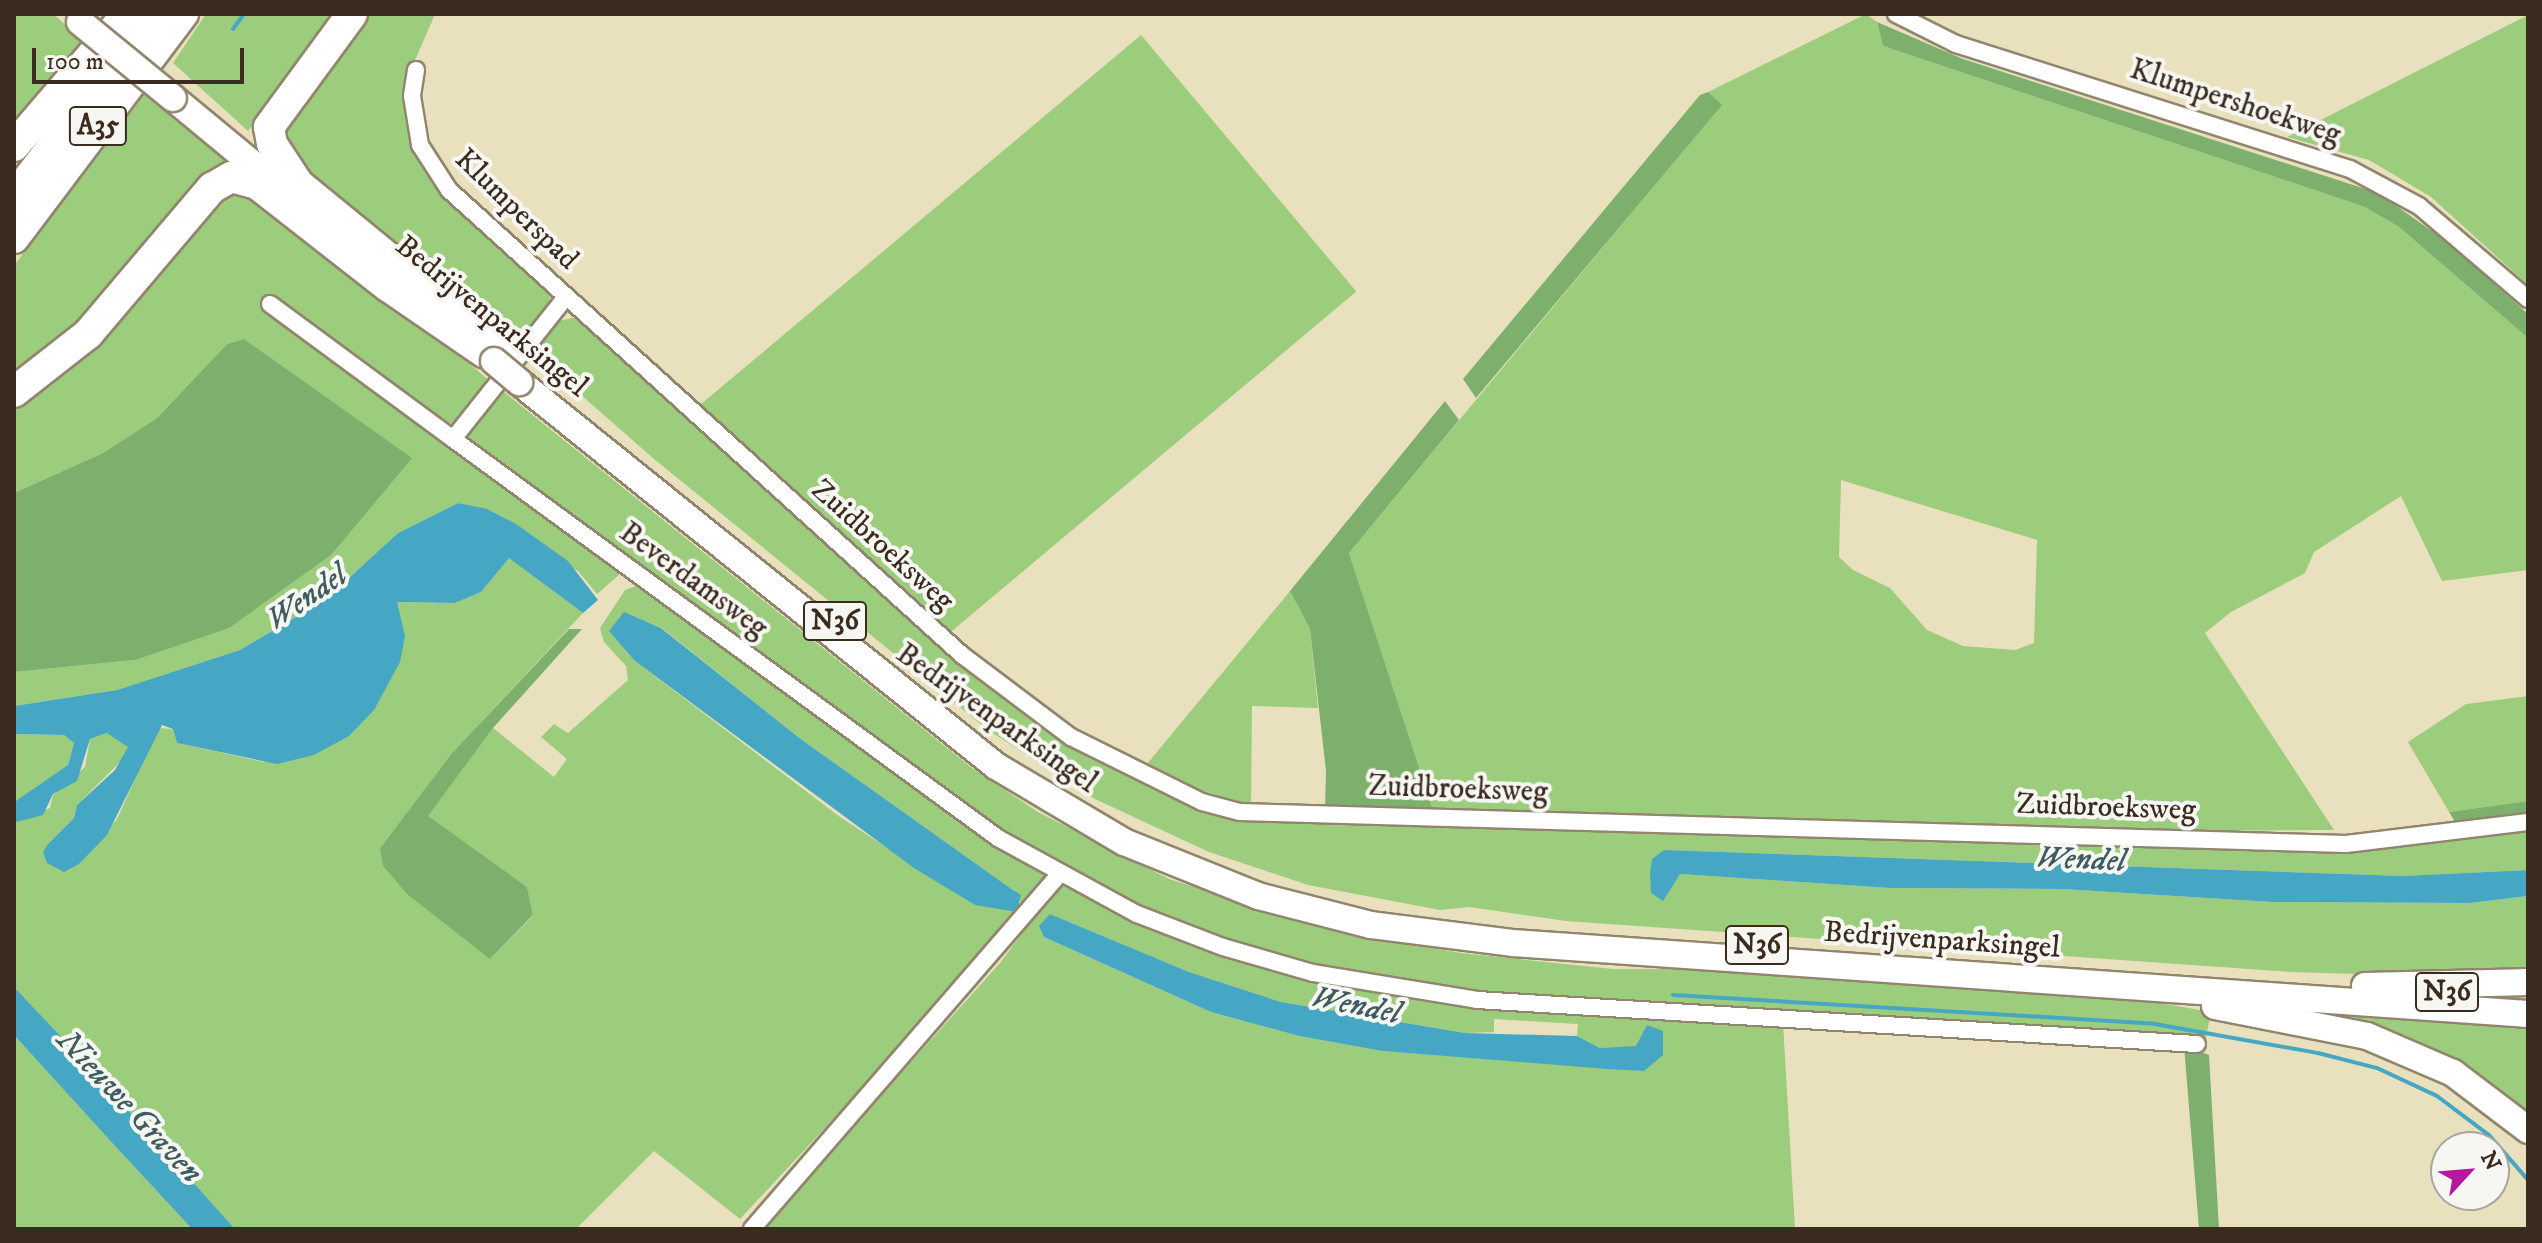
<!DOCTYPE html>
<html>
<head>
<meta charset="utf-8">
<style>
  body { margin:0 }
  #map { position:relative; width:2542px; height:1243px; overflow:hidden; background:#e9e0be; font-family:"IM FELL DW Pica",serif }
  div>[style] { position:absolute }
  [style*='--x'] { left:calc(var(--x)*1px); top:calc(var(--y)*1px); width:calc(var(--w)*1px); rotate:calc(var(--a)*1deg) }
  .green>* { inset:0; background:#9ccd7c; transform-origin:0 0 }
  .forest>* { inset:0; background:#7db06c }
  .water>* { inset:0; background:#45a7c4 }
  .stream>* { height:4px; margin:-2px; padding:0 2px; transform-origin:2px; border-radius:2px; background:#45a7c4 }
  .roads { filter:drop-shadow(2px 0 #92856e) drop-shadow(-2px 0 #92856e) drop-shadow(0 2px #92856e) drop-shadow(0 -2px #92856e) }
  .minor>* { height:16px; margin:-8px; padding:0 8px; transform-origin:8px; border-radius:8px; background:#fff }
  .trunk>* { height:26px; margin:-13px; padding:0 13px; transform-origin:13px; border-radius:13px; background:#fff }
  .motorway>* { height:30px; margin:-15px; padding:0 15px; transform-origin:15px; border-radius:15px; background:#fff }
  .bridges { filter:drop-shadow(2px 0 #92856e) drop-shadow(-2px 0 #92856e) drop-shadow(0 2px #92856e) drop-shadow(0 -2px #92856e) }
  .trunk-bridge>* { height:26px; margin:-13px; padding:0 13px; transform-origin:13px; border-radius:13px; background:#fff }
  span { translate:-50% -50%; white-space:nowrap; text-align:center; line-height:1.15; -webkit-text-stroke:8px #f6f6f2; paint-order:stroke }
  .shield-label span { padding:2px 6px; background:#f6f6f2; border:2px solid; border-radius:6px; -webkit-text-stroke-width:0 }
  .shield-label { font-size:28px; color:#3b2a1e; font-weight:700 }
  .street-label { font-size:30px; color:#3b2a1e }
  .water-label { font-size:32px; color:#3f5c60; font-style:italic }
  .frame { position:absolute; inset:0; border:16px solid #3b2a1e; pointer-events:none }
  .north { position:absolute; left:2430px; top:1131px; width:80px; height:80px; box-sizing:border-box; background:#f6f6f2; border:2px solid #aba49d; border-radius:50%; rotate:64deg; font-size:22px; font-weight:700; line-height:32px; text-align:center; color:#3b2a1e }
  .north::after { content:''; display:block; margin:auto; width:28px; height:36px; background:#b5179e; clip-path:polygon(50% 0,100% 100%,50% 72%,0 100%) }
  .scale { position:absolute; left:32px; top:48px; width:212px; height:36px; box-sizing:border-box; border:4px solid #3b2a1e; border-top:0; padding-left:10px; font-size:24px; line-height:28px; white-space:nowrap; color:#3b2a1e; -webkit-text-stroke:6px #f6f6f2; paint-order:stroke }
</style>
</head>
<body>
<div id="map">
  <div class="green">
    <div style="clip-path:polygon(14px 14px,53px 14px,88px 44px,14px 125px)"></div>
    <div style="clip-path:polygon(206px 14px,344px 14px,248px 131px,173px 63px)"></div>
    <div style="clip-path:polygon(364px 14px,435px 14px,410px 72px,414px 147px,445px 195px,549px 290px,551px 310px,525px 346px,464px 303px,289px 160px,280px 126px)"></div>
    <div style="clip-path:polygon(evenodd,1866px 14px,1877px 22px,1883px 46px,2365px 207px,2399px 227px,2528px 338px,2528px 570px,2442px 581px,2401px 496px,2314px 552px,2305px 573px,2231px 612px,2205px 633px,2334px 830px,2163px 831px,1433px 810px,1349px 553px,1721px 105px,1708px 92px,1866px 14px,1841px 480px,2037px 540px,2034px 643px,2015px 650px,1963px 646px,1927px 630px,1890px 588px,1853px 570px,1839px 557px,1841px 480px)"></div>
    <div style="clip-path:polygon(2528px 15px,2528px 285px,2431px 197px,2369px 160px,2287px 137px)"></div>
    <div style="left:1141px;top:35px;width:335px;height:578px;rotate:50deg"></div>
    <div style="clip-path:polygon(142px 88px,227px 155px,224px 164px,112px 303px,14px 385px,14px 266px)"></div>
    <div style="clip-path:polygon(244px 187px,403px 307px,492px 383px,459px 422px,440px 425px,614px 563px,619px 575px,597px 594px,578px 571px,458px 503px,398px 533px,325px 600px,240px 650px,117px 690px,14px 706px,14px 672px,135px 660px,411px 458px,244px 339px,227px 344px,157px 418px,103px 453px,14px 493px,14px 403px,205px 203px)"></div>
    <div style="clip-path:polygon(577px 317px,1027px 713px,1240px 817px,2450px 838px,2528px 832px,2528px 870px,2403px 876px,1664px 850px,1673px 883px,1680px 874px,1890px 888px,2062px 889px,2272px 902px,2470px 903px,2528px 896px,2528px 979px,2290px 972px,1566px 921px,1469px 907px,1440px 910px,1308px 885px,1209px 852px,1095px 799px,988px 730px,654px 459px,532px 352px,554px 322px)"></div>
    <div style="clip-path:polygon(499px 388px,972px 768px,1038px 812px,1169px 879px,1321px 927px,1461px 953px,1613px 969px,1691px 969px,2160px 1003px,2211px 1012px,2205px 1043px,1477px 996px,1271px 958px,1178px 926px,1074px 878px,987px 829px,470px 442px,468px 429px)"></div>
    <div style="clip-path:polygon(evenodd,509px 557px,583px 613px,452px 753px,380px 848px,490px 959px,533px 916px,527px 887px,427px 816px,493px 728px,554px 777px,567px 759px,541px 737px,554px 724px,568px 733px,628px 680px,626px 666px,604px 642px,600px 628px,625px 590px,641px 584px,942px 809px,1039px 869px,1047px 879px,1002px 938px,740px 1219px,654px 1151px,576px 1229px,235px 1229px,14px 987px,14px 818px,17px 822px,50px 808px,53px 795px,85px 767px,90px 739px,107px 733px,122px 739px,128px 747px,125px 757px,77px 805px,74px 818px,48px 844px,79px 864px,117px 819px,158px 728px,173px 729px,177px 743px,264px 762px,396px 602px,455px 603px,481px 592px,509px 557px,630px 615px,662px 628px,802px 740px,1013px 890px,1021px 903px,975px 905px,840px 817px,635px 661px,621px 641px,630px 615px)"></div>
    <div style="clip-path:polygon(1290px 591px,1310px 629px,1318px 708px,1252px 706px,1251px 807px,1142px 770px)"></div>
    <div style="clip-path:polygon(2528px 696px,2528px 801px,2449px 812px,2408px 742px,2466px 704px)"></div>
    <div style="clip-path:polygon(14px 734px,64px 735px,74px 743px,68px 765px,14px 805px)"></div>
    <div style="clip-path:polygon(evenodd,1061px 881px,1309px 976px,1783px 1023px,1795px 1229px,761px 1229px,1000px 963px,1061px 881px,1050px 914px,1189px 972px,1281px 1002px,1465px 1033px,1494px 1032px,1494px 1019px,1578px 1024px,1577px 1036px,1600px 1048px,1636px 1047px,1641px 1041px,1644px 1071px,1382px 1051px,1299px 1036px,1211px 1012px,1044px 937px,1050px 914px)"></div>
    <div style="clip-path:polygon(2225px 1000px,2528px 1022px,2528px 1123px,2492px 1093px)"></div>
    <div style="clip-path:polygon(14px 1035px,104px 1134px,192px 1229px,14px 1229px)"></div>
  </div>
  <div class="forest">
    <div style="clip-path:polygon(1877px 22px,1963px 59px,2378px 193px,2446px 241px,2528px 314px,2528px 338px,2399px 227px,2365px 207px,1883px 46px)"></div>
    <div style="clip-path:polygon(1708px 92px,1722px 105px,1476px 398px,1463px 379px,1700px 95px)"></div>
    <div style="clip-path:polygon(244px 339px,412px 458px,331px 555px,229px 628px,135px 660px,14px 672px,14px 493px,103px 453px,157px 418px,227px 344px)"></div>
    <div style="clip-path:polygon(1445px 401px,1459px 420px,1349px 553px,1433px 810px,1325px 808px,1326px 771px,1310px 629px,1290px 591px)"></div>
    <div style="clip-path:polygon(569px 629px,582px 629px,493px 728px,428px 816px,527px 887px,533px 915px,490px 959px,407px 894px,383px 866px,380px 848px,452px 753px)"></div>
    <div style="clip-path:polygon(2528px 801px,2528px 816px,2457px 825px,2449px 812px)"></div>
    <div style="clip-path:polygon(2184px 1046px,2209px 1055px,2219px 1229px,2199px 1229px)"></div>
  </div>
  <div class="water">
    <div style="clip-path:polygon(458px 503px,487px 509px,516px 524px,568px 561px,598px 600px,583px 613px,509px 558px,481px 592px,455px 603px,397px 602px,405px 636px,400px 662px,374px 710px,349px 736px,314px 755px,277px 764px,177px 743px,173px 729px,162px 725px,107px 835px,79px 864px,64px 872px,47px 863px,43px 852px,48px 844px,74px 818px,77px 805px,115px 770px,128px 747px,107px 733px,90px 739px,77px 781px,53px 794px,43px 815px,16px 822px,16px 801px,68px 765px,74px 743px,64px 735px,14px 734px,14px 706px,117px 690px,240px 650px,325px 600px,398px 533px)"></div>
    <div style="clip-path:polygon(624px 612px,661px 628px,802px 740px,1013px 890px,1021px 895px,1017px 912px,975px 905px,914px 868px,635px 661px,609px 631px)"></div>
    <div style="clip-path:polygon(1664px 850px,2403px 876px,2528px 870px,2528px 896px,2470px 903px,2272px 902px,2062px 889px,1890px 888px,1680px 874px,1663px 901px,1651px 893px,1650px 873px,1652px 859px)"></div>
    <div style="clip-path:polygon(1050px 914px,1189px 972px,1281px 1002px,1465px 1033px,1577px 1036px,1600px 1048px,1636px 1046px,1647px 1025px,1663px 1031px,1663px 1055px,1644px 1071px,1607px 1069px,1382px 1051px,1299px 1036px,1211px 1012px,1044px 937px,1039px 926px)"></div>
    <div style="clip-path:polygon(14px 987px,80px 1057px,235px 1229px,192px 1229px,104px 1134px,14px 1035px)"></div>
  </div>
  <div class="stream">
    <div style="--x:233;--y:29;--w:19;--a:-54"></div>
    <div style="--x:1673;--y:995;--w:483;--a:3.4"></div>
    <div style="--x:2155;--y:1024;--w:166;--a:10.1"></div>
    <div style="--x:2318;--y:1053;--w:61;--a:14.3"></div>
    <div style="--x:2377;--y:1068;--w:66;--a:25"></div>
    <div style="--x:2437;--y:1096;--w:65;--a:36.9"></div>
    <div style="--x:2489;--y:1135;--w:60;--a:49.1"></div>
  </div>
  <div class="roads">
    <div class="minor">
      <div style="--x:1896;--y:14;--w:67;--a:26.6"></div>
      <div style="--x:1956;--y:44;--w:413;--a:17.6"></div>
      <div style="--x:2350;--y:169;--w:78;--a:28.2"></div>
      <div style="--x:2419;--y:206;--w:143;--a:40.5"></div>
      <div style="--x:416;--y:70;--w:26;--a:99"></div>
      <div style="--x:412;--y:96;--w:50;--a:80.7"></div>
      <div style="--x:420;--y:145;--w:54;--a:57.2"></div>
      <div style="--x:449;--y:190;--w:692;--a:42.19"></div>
      <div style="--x:962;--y:655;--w:136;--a:37"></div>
      <div style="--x:1071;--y:737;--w:146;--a:26.4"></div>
      <div style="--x:1202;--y:802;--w:39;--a:15"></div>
      <div style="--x:1240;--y:812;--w:1106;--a:1.66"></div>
      <div style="--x:2346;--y:844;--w:183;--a:-6.9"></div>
      <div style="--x:270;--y:304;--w:227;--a:36.4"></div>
      <div style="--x:453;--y:439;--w:181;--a:-51.5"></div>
      <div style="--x:453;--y:439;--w:675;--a:36.21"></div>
      <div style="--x:998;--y:838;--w:158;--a:28.7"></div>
      <div style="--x:1137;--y:914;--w:92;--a:21"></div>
      <div style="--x:1223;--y:947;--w:94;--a:16.1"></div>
      <div style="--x:1313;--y:973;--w:166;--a:9.3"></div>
      <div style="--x:1477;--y:1000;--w:721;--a:3.5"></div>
      <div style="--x:752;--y:1229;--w:470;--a:-49.1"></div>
    </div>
    <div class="trunk">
      <div style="--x:173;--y:98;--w:143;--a:39.6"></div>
      <div style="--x:283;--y:169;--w:284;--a:39.3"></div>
      <div style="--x:519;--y:382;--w:612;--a:38.84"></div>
      <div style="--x:996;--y:766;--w:149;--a:30.7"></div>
      <div style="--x:1124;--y:842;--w:144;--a:21.9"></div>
      <div style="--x:1258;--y:896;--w:117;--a:14.4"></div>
      <div style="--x:1371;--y:925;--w:143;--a:7.2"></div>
      <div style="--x:1513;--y:943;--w:1017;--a:4"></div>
      <div style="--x:2365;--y:986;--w:163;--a:-1.4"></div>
      <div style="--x:2215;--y:1006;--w:155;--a:11.2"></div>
      <div style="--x:2367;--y:1036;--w:94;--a:23.3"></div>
      <div style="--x:2453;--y:1073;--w:94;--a:37.2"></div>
    </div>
    <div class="motorway">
      <div style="--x:14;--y:146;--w:174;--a:-49.4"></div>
      <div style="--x:297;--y:182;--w:45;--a:-123.3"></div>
      <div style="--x:272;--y:144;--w:17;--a:-100"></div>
      <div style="--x:269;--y:127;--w:140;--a:-53.7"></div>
      <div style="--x:14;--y:197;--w:230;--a:-52.6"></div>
      <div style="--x:14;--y:238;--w:281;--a:-53"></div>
      <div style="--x:14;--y:392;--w:94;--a:-38.1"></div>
      <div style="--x:88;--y:334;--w:192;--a:-49.7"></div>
      <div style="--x:212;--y:188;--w:22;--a:-30"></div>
      <div style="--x:231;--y:177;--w:27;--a:15"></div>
      <div style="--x:257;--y:184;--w:167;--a:38"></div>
      <div style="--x:389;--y:287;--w:116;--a:34.5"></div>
    </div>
  </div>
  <div class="bridges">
    <div class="trunk-bridge">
      <div style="--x:80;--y:22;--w:120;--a:39.3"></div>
      <div style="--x:494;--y:361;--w:33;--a:40"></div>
    </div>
  </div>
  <div class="shield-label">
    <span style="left:98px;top:126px">A35</span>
    <span style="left:835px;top:621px">N36</span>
    <span style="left:1757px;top:945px">N36</span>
    <span style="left:2447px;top:992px">N36</span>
  </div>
  <div class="street-label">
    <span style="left:2235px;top:103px;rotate:18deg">Klumpershoekweg</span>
    <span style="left:516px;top:210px;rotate:44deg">Klumperspad</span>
    <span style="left:491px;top:317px;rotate:39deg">Bedrijvenparksingel</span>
    <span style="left:882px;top:546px;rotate:42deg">Zuidbroeksweg</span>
    <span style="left:693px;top:581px;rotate:36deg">Beverdamsweg</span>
    <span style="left:996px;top:719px;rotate:35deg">Bedrijvenparksingel</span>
    <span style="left:1458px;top:790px;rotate:2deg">Zuidbroeksweg</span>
    <span style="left:2106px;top:808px;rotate:2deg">Zuidbroeksweg</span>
    <span style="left:1942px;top:941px;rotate:4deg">Bedrijvenparksingel</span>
  </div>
  <div class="water-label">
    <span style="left:307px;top:598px;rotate:-35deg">Wendel</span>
    <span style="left:2081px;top:860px;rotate:2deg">Wendel</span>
    <span style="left:1356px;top:1006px;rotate:11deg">Wendel</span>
    <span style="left:129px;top:1107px;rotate:47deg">Nieuwe Graven</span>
  </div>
  <div class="frame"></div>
  <div class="north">N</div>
  <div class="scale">100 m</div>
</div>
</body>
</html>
